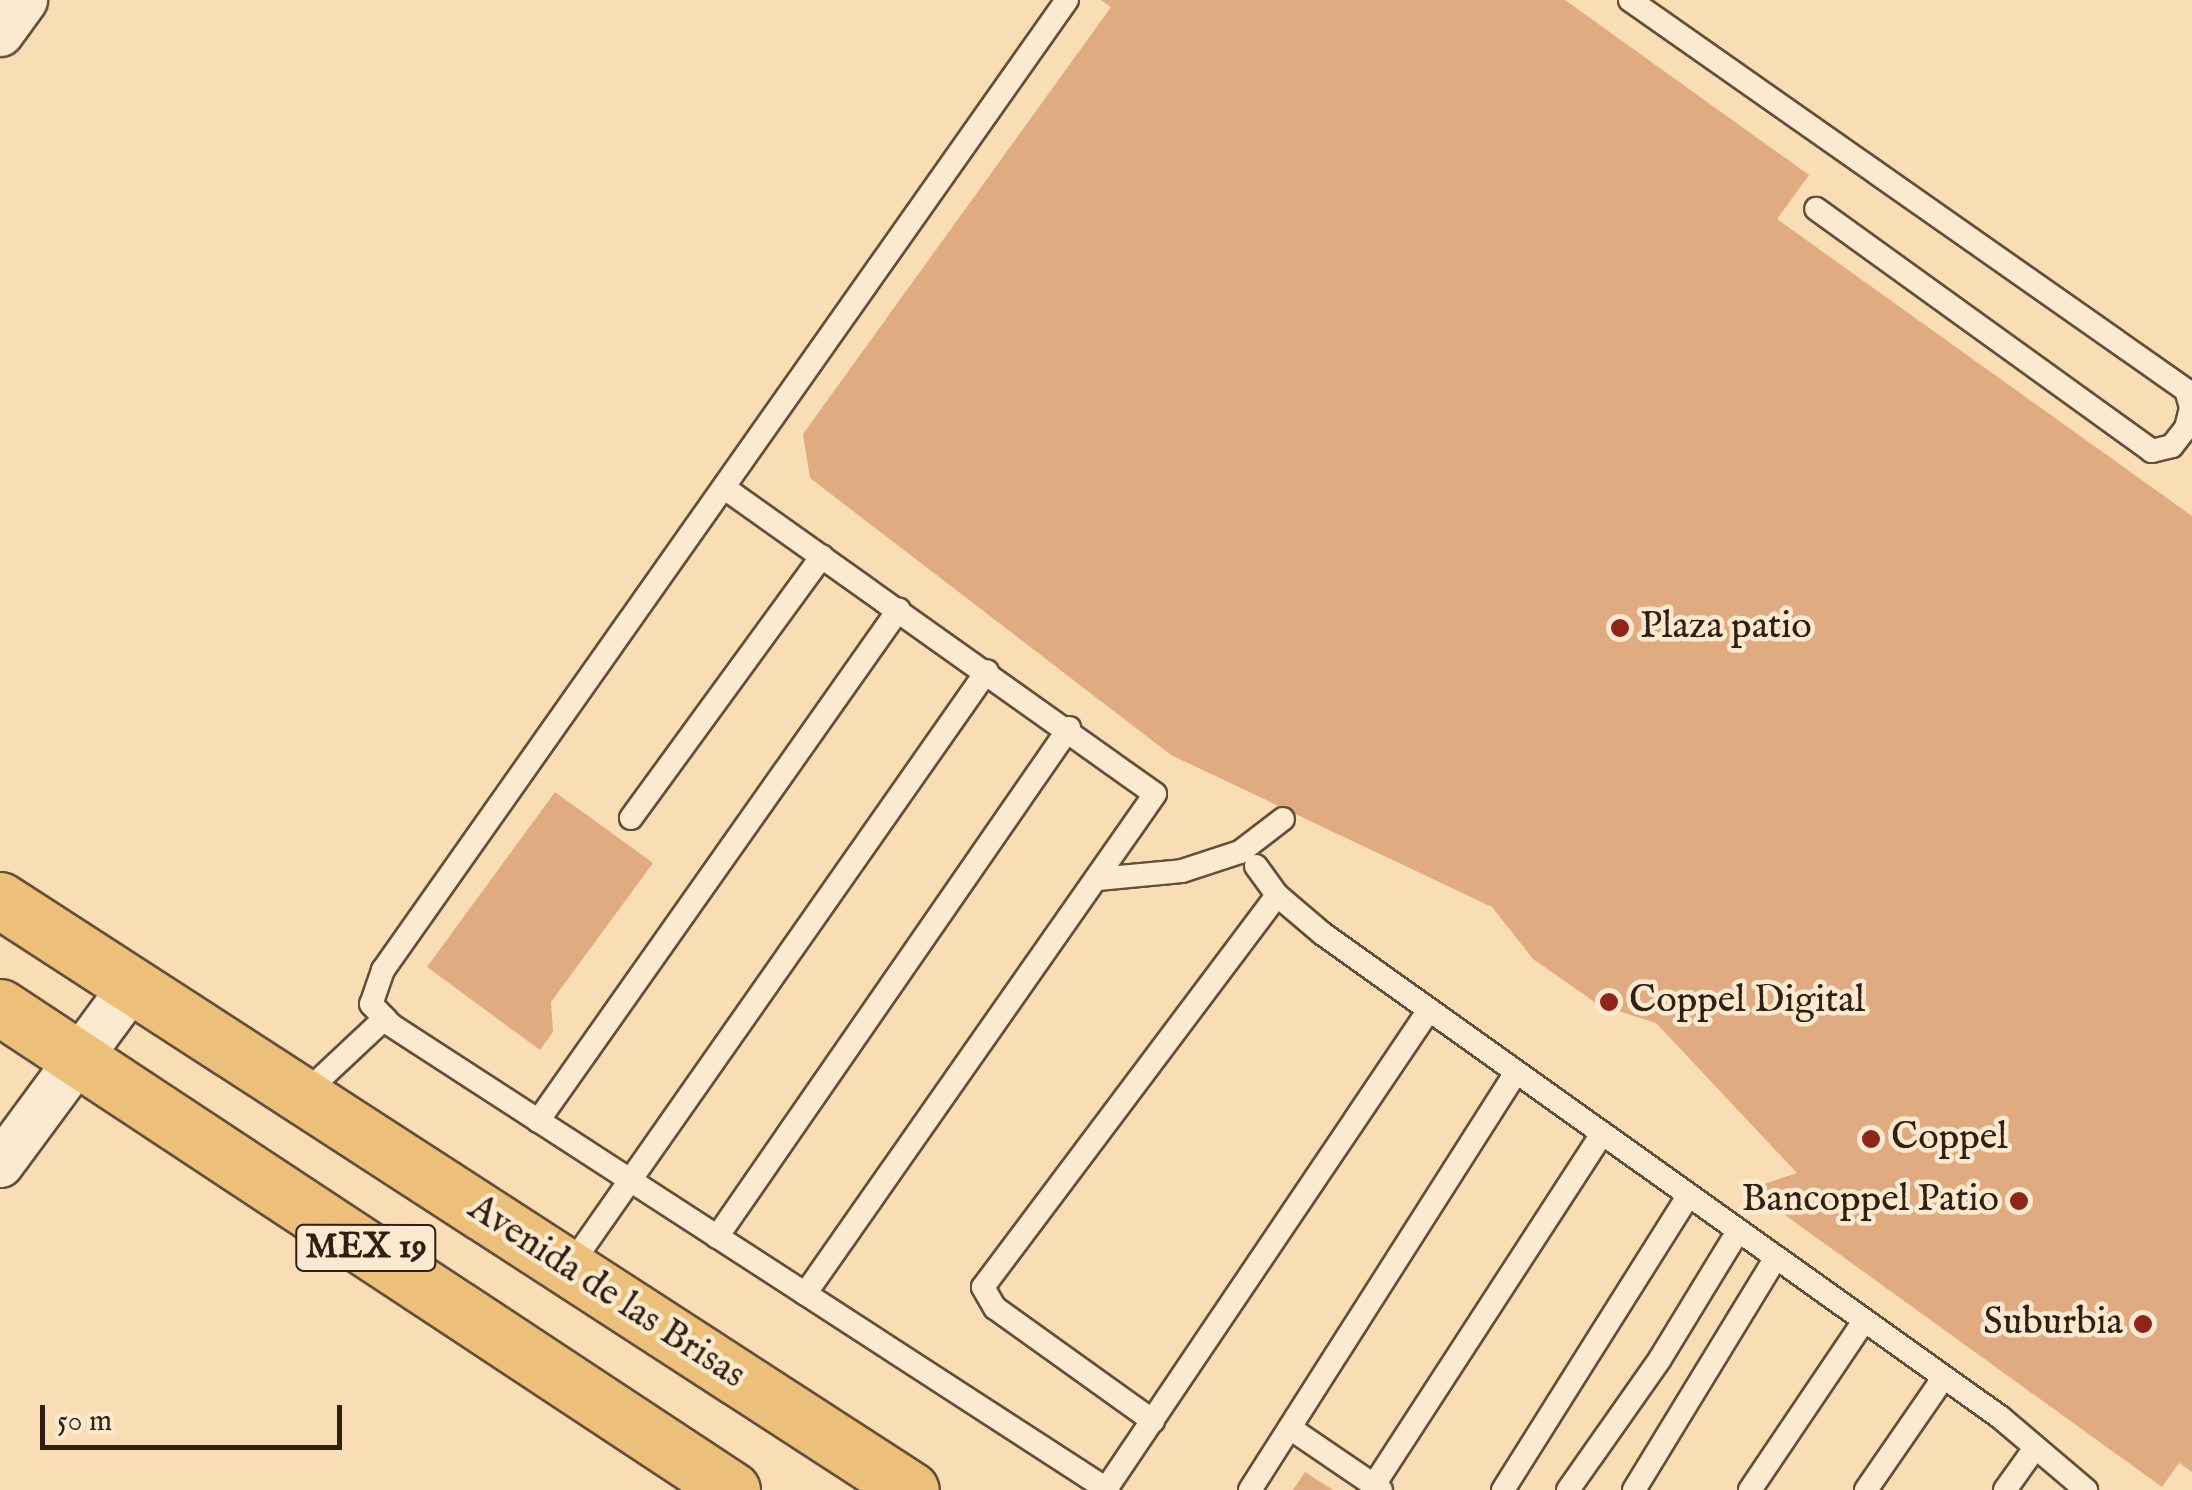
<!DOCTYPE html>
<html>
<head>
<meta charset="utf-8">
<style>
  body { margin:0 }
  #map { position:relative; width:2192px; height:1490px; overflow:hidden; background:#f9deb5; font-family:"IM FELL English",serif }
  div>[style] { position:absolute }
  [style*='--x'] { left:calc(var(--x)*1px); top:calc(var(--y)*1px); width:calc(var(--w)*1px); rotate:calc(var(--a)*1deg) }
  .building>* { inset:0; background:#e1ab82 }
  .roads { filter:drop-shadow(2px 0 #644f3a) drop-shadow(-2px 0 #644f3a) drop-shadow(0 2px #644f3a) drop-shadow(0 -2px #644f3a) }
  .lane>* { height:22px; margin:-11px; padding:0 11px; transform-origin:11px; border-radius:11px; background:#fbeacf }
  .street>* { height:45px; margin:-22.5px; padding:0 22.5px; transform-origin:22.5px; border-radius:22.5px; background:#fbeacf }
  .primary>* { height:55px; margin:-27.5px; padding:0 27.5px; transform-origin:27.5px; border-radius:27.5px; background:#ecbf7a }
  .dots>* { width:28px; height:28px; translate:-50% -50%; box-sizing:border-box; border:5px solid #fbeacf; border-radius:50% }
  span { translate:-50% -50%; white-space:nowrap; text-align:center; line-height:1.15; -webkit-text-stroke:9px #fbeacf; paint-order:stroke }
  .shield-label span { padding:2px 8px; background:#fbeacf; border:2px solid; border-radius:8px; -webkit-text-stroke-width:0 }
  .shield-label { font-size:35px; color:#321f11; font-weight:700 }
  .poi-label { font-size:38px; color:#321f11 }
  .left { translate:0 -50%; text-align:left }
  .right { translate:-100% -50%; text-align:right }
  .street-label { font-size:38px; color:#321f11 }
  .scale { position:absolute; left:40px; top:1405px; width:302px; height:45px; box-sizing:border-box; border:5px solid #321f11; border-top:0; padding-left:12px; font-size:30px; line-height:35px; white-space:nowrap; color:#321f11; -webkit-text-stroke:8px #fbeacf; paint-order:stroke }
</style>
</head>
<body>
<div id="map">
  <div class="building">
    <div style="clip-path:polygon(1101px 0,1565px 0,1809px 175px,1777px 219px,2192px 516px,2192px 1472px,2179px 1463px,2162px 1487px,1749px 1189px,1797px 1173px,1656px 1023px,1599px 1005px,1533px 959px,1492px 907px,1171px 755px,810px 478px,803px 434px,1111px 7px)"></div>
    <div style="clip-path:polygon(555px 792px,653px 863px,551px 1002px,553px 1032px,540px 1050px,427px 967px)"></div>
    <div style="clip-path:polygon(1305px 1472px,1333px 1490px,1293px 1490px)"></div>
  </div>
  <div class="roads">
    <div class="lane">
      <div style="--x:1067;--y:0;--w:1187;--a:125.19"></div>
      <div style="--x:383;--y:970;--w:36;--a:109"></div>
      <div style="--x:371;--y:1004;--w:29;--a:46"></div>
      <div style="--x:391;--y:1025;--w:855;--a:32.96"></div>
      <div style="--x:1630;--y:0;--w:679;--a:35.05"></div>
      <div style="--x:2186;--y:390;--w:19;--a:74"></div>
      <div style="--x:2191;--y:408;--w:21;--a:104"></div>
      <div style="--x:2186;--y:428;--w:23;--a:128"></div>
      <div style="--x:2172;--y:446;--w:21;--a:166"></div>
      <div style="--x:2152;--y:451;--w:414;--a:-144.2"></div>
      <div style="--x:726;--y:489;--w:526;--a:35.41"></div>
      <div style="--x:1155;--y:794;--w:610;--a:124.99"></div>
      <div style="--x:631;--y:818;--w:324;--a:-53.9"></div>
      <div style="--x:1256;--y:866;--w:36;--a:54"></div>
      <div style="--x:1277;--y:895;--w:60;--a:40.3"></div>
      <div style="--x:1323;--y:934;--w:832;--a:35.51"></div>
      <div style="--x:2000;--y:1417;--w:113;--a:40.3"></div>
      <div style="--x:1098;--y:879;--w:84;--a:-5.4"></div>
      <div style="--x:1182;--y:871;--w:61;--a:-18.1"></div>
      <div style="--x:1240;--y:852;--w:54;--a:-37.5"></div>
      <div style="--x:301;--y:1097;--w:115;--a:-43.2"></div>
      <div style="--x:538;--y:1121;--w:626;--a:-54.81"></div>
      <div style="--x:717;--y:1237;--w:619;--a:-55.33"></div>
      <div style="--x:568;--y:1269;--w:730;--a:-54.98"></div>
      <div style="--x:1153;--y:1421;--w:194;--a:-144.4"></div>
      <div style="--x:995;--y:1308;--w:24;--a:-120"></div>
      <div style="--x:983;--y:1287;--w:490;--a:-53.1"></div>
      <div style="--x:1290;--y:1428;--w:110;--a:34.3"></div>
      <div style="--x:1374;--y:1485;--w:419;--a:-57"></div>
      <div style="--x:1106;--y:1489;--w:578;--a:-56.01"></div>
      <div style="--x:1250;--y:1490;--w:495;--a:-57.5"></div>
      <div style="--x:1503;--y:1490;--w:347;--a:-57.8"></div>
      <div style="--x:1568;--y:1490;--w:160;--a:-54.9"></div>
      <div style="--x:1660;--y:1359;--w:148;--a:-58.6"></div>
      <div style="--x:1634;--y:1490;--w:271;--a:-58.6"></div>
      <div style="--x:1750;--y:1490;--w:204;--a:-56"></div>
      <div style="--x:1866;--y:1490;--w:137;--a:-55.4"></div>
      <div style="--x:2005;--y:1490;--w:52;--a:-54.5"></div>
    </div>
    <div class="street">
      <div style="--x:0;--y:33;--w:41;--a:-54"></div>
      <div style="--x:0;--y:1164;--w:222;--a:-53.6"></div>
    </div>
    <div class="primary">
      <div style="--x:0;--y:900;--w:1085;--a:32.93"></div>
      <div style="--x:0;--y:1007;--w:877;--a:33.42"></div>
    </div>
  </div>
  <div class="dots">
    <div style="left:1620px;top:628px;background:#8f2418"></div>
    <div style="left:1609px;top:1002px;background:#8f2418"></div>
    <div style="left:1871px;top:1139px;background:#8f2418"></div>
    <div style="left:2019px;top:1201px;background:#8f2418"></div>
    <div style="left:2143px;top:1324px;background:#8f2418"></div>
  </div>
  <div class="shield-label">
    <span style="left:366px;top:1248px">MEX 19</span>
  </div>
  <div class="poi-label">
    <span class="left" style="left:1640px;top:628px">Plaza patio</span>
    <span class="left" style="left:1629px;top:1002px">Coppel Digital</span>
    <span class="left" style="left:1891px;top:1139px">Coppel</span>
    <span class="right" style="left:1999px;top:1201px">Bancoppel Patio</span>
    <span class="right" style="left:2123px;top:1324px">Suburbia</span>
  </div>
  <div class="street-label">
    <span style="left:606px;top:1293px;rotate:33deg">Avenida de las Brisas</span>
  </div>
  <div class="scale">50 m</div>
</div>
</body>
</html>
